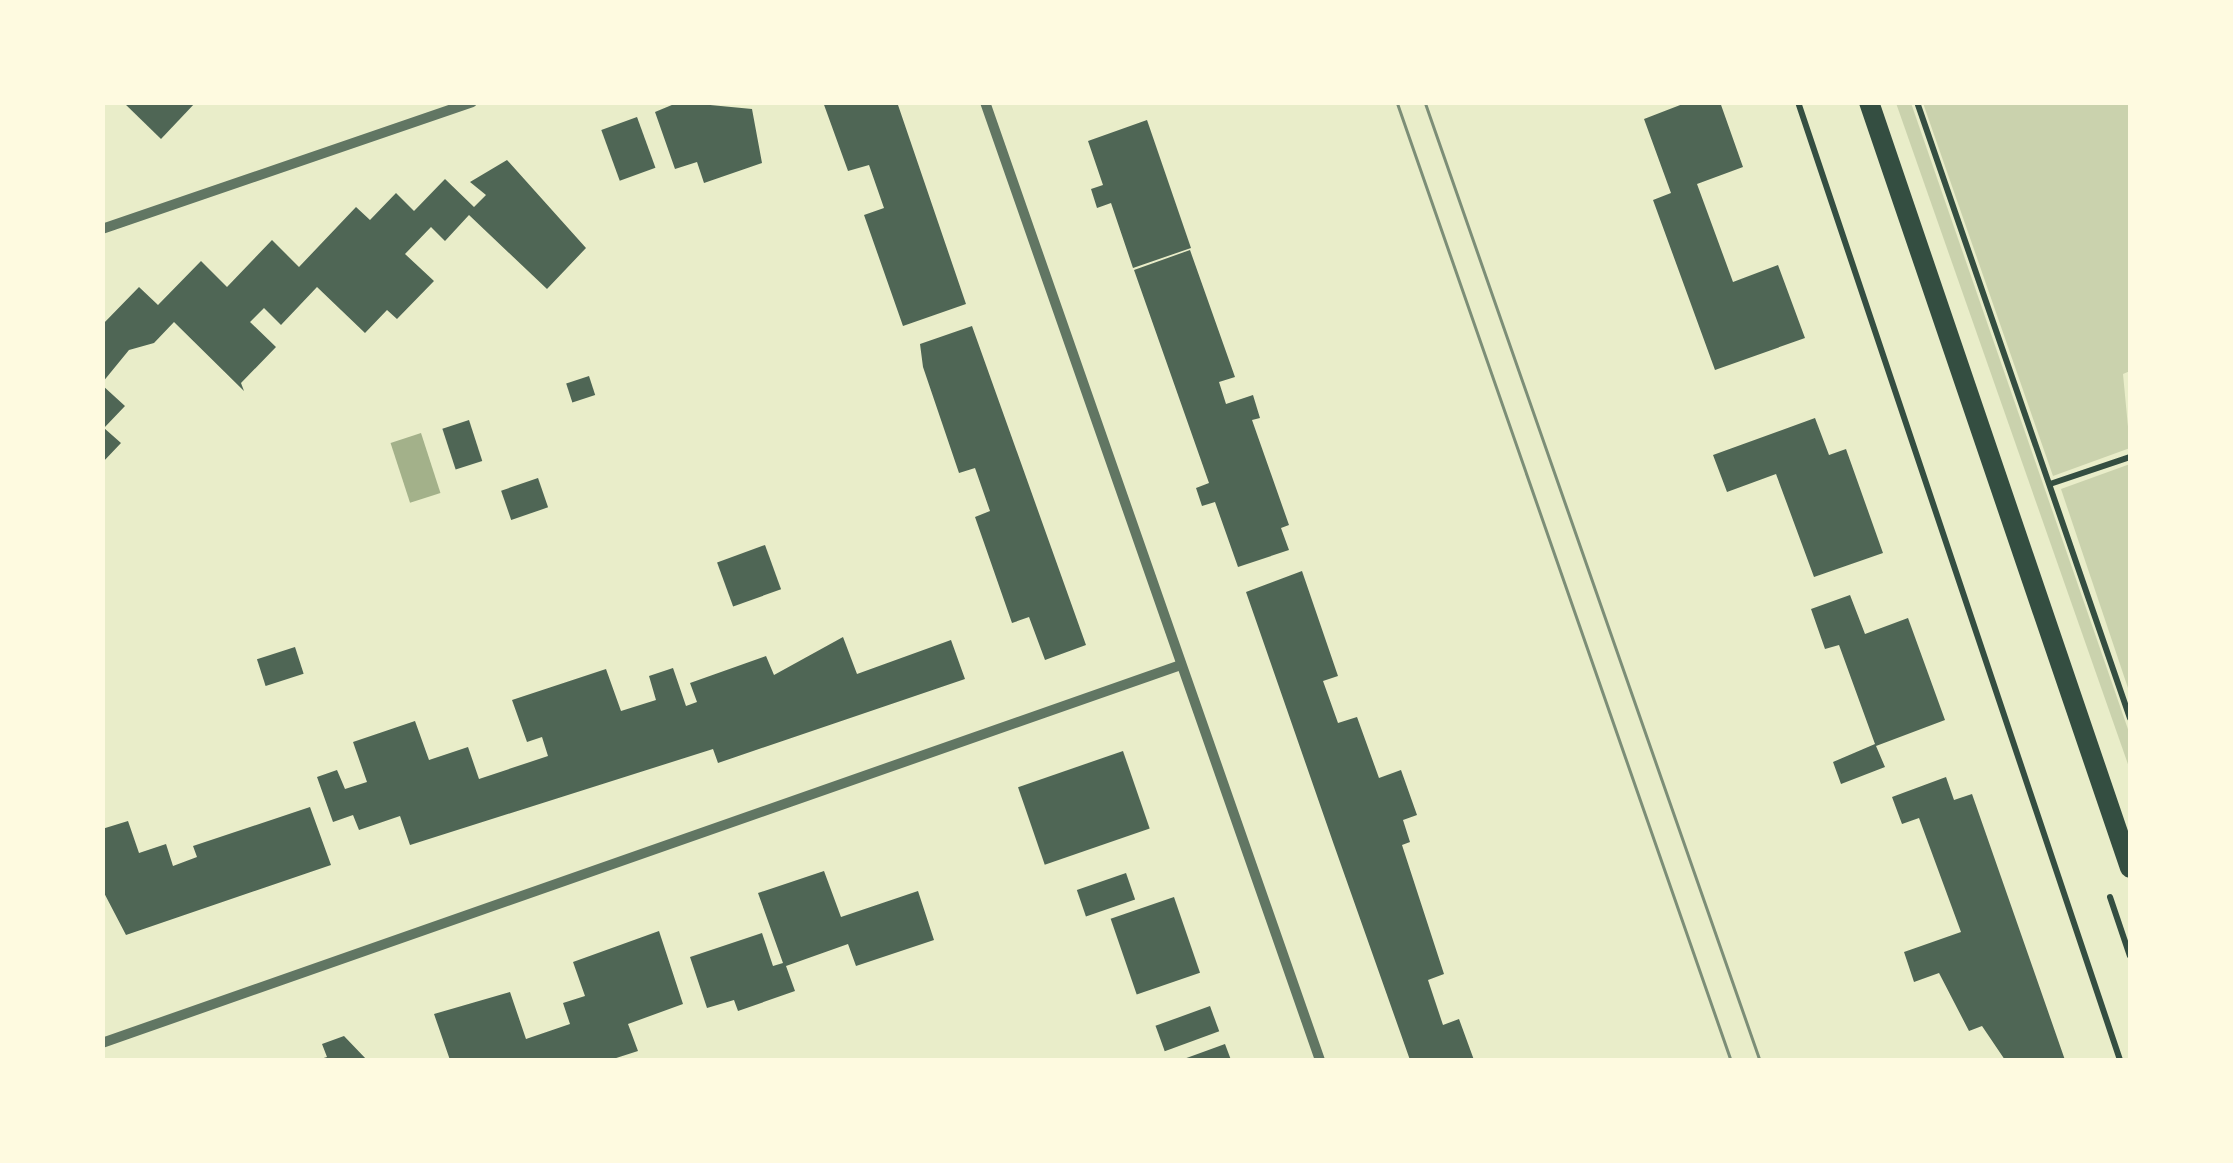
<!DOCTYPE html>
<html>
<head>
<meta charset="utf-8">
<style>
  body { margin:0 }
  #map { position:relative; width:2233px; height:1163px; overflow:hidden; background:#e9edc9; font-family:Arial,sans-serif }
  div>[style] { position:absolute }
  [style*='--x'] { left:calc(var(--x)*1px); top:calc(var(--y)*1px); width:calc(var(--w)*1px); rotate:calc(var(--a)*1deg) }
  .green>* { inset:0; background:#cad2ad }
  .water>* { inset:0; background:#a3b18a; transform-origin:0 0 }
  .building>* { inset:0; background:#4f6655; transform-origin:0 0 }
  .path>* { height:6px; margin:-3px; padding:0 3px; transform-origin:3px; border-radius:3px; background:#344e41 }
  .minor>* { height:10px; margin:-5px; padding:0 5px; transform-origin:5px; border-radius:5px; background:#617663 }
  .secondary>* { height:20px; margin:-10px; padding:0 10px; transform-origin:10px; border-radius:10px; background:#344e41 }
  .tram>* { height:2.5px; margin:-1.25px; padding:0 1.25px; transform-origin:1.25px; border-radius:1.25px; background:#7c8e77 }
  span { translate:-50% -50%; white-space:nowrap; text-align:center; line-height:1.15; -webkit-text-stroke:9px #fefae0; paint-order:stroke }
  .frame { position:absolute; inset:0; border:105px solid #fefae0; pointer-events:none }
</style>
</head>
<body>
<div id="map">
  <div class="green">
    <div style="clip-path:polygon(1896px 103px,1911px 103px,2130px 735px,2130px 770px)"></div>
    <div style="clip-path:polygon(1923px 103px,2130px 103px,2130px 371px,2123px 374px,2130px 448px,2053px 476px)"></div>
    <div style="clip-path:polygon(2130px 464px,2130px 694px,2061px 489px)"></div>
  </div>
  <div class="water">
    <div style="left:421px;top:433px;width:63px;height:32px;rotate:72deg"></div>
  </div>
  <div class="building">
    <div style="clip-path:polygon(123px 102px,196px 102px,161px 139px)"></div>
    <div style="clip-path:polygon(679px 102px,752px 109px,762px 163px,704px 183px,697px 162px,675px 169px,655px 112px)"></div>
    <div style="clip-path:polygon(823px 102px,897px 102px,966px 304px,903px 326px,864px 215px,884px 208px,869px 165px,848px 171px)"></div>
    <div style="clip-path:polygon(1688px 102px,1720px 102px,1743px 167px,1697px 184px,1733px 282px,1778px 265px,1805px 338px,1715px 370px,1653px 200px,1671px 193px,1644px 119px)"></div>
    <div style="left:637px;top:117px;width:54px;height:38px;rotate:70deg"></div>
    <div style="clip-path:polygon(1147px 120px,1191px 248px,1133px 268px,1111px 203px,1097px 208px,1091px 189px,1103px 185px,1088px 141px)"></div>
    <div style="clip-path:polygon(507px 160px,586px 248px,547px 289px,469px 215px,445px 241px,431px 227px,405px 254px,434px 281px,397px 319px,387px 310px,365px 333px,317px 287px,281px 325px,264px 308px,250px 322px,276px 347px,241px 383px,244px 391px,174px 322px,154px 343px,129px 350px,102px 383px,102px 325px,139px 287px,158px 305px,201px 261px,227px 287px,272px 240px,299px 267px,356px 207px,370px 220px,396px 193px,414px 211px,445px 179px,474px 207px,486px 195px,470px 182px)"></div>
    <div style="clip-path:polygon(1190px 250px,1235px 377px,1219px 382px,1226px 404px,1253px 395px,1260px 418px,1252px 420px,1289px 525px,1281px 528px,1289px 550px,1238px 567px,1215px 502px,1202px 506px,1196px 488px,1209px 483px,1134px 270px)"></div>
    <div style="clip-path:polygon(972px 326px,1086px 645px,1045px 660px,1029px 617px,1012px 623px,975px 517px,990px 511px,975px 468px,959px 473px,923px 367px,920px 344px)"></div>
    <div style="left:589px;top:376px;width:20px;height:24px;rotate:72deg"></div>
    <div style="clip-path:polygon(102px 385px,125px 406px,104px 428px,121px 443px,102px 463px)"></div>
    <div style="clip-path:polygon(1815px 418px,1829px 455px,1846px 449px,1883px 553px,1814px 577px,1776px 474px,1727px 492px,1713px 455px)"></div>
    <div style="left:469px;top:420px;width:43px;height:28px;rotate:72deg"></div>
    <div style="left:538px;top:478px;width:31px;height:39px;rotate:71deg"></div>
    <div style="left:765px;top:545px;width:47px;height:51px;rotate:70deg"></div>
    <div style="clip-path:polygon(1302px 571px,1338px 676px,1323px 681px,1338px 723px,1357px 717px,1379px 778px,1401px 770px,1417px 815px,1403px 820px,1410px 842px,1402px 845px,1444px 974px,1428px 980px,1443px 1025px,1459px 1019px,1474px 1060px,1410px 1060px,1334px 845px,1246px 592px)"></div>
    <div style="clip-path:polygon(1850px 595px,1865px 634px,1908px 618px,1945px 720px,1876px 746px,1885px 767px,1841px 784px,1833px 762px,1875px 744px,1839px 645px,1825px 649px,1811px 609px)"></div>
    <div style="clip-path:polygon(843px 637px,857px 674px,951px 640px,965px 679px,718px 763px,713px 749px,410px 845px,400px 816px,359px 830px,353px 815px,333px 822px,317px 777px,337px 770px,345px 789px,367px 782px,353px 742px,415px 721px,429px 760px,468px 747px,479px 779px,548px 756px,542px 737px,527px 742px,512px 700px,606px 669px,621px 711px,656px 700px,649px 676px,673px 668px,686px 706px,697px 702px,690px 683px,766px 656px,774px 675px)"></div>
    <div style="left:295px;top:647px;width:28px;height:40px;rotate:72deg"></div>
    <div style="left:1123px;top:751px;width:82px;height:111px;rotate:71deg"></div>
    <div style="clip-path:polygon(1946px 777px,1954px 800px,1972px 794px,2065px 1060px,2005px 1060px,1982px 1026px,1969px 1031px,1939px 973px,1914px 982px,1904px 952px,1961px 932px,1919px 818px,1902px 824px,1892px 797px)"></div>
    <div style="clip-path:polygon(310px 807px,331px 865px,126px 935px,102px 889px,102px 829px,128px 821px,139px 853px,166px 844px,173px 866px,197px 857px,193px 846px)"></div>
    <div style="clip-path:polygon(824px 871px,841px 917px,918px 891px,934px 940px,856px 966px,848px 944px,786px 966px,795px 991px,738px 1011px,734px 1000px,707px 1008px,690px 957px,762px 933px,773px 966px,783px 963px,758px 893px)"></div>
    <div style="left:1126px;top:873px;width:28px;height:52px;rotate:71deg"></div>
    <div style="left:1174px;top:897px;width:80px;height:67px;rotate:71deg"></div>
    <div style="clip-path:polygon(659px 931px,683px 1004px,628px 1024px,638px 1051px,610px 1060px,450px 1060px,434px 1014px,510px 992px,526px 1039px,570px 1024px,563px 1003px,585px 996px,573px 962px)"></div>
    <div style="left:1210px;top:1006px;width:27px;height:58px;rotate:70deg"></div>
    <div style="clip-path:polygon(344px 1036px,367px 1060px,317px 1060px,327px 1057px,322px 1044px)"></div>
    <div style="clip-path:polygon(1225px 1044px,1231px 1060px,1181px 1060px)"></div>
  </div>
  <div class="path">
    <div style="--x:1798;--y:102;--w:1011;--a:71.42"></div>
    <div style="--x:1917;--y:102;--w:652;--a:70.93"></div>
    <div style="--x:2050;--y:484;--w:84;--a:-18.6"></div>
    <div style="--x:2110;--y:897;--w:62;--a:71.3"></div>
  </div>
  <div class="minor">
    <div style="--x:985;--y:102;--w:1015;--a:70.73"></div>
    <div style="--x:102;--y:229;--w:391;--a:-18.9"></div>
    <div style="--x:102;--y:1043;--w:1140;--a:-19.31"></div>
  </div>
  <div class="secondary">
    <div style="--x:1869;--y:102;--w:809;--a:71.18"></div>
  </div>
  <div class="tram">
    <div style="--x:1397;--y:102;--w:1015;--a:70.78"></div>
    <div style="--x:1425;--y:102;--w:1015;--a:70.73"></div>
  </div>
  <div class="frame"></div>
</div>
</body>
</html>
